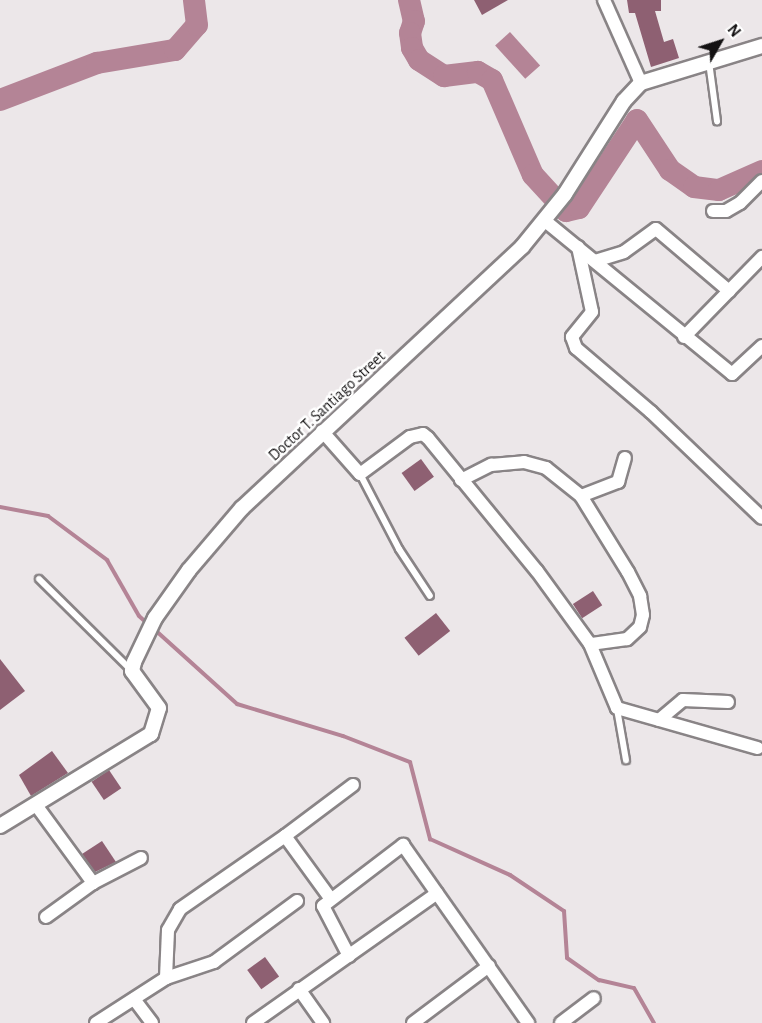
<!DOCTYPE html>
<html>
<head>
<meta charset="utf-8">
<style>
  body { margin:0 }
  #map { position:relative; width:762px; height:1023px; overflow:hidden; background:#ece7e9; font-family:"Alegreya Sans",sans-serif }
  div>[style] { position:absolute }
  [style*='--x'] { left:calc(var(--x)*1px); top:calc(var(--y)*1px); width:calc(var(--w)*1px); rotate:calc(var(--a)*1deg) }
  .water>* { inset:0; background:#b48496; transform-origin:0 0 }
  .stream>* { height:4px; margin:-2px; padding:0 2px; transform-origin:2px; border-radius:2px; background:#b48496 }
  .river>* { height:22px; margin:-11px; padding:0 11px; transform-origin:11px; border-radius:11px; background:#b48496 }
  .building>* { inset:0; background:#8e6072; transform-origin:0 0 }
  .roads { filter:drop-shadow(2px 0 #898486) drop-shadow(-2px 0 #898486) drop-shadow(0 2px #898486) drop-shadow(0 -2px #898486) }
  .service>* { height:6px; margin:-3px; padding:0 3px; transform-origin:3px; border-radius:3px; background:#fff }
  .minor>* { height:12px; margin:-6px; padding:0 6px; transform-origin:6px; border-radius:6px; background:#fff }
  .tertiary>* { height:14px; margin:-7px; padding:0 7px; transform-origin:7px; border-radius:7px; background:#fff }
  span { translate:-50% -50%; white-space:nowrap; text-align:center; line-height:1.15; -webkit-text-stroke:5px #fff; paint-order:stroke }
  .street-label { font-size:16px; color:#141213 }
  .north { position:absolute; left:690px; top:12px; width:60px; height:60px; -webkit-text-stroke:4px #fff; paint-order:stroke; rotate:51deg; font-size:16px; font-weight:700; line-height:24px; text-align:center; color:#141213 }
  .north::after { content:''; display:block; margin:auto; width:21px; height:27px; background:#141213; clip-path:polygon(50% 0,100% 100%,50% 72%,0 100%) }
</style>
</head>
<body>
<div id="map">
  <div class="water">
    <div style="left:510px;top:32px;width:45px;height:20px;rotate:48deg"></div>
  </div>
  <div class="stream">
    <div style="--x:0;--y:507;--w:49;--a:10.6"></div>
    <div style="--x:48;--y:516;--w:74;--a:36.7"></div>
    <div style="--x:107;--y:560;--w:64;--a:60.3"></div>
    <div style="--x:139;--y:616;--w:12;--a:42"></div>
    <div style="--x:154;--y:629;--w:112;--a:42.1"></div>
    <div style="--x:237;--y:704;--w:111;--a:16.8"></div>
    <div style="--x:343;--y:736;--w:72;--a:21.2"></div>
    <div style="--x:410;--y:762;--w:80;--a:75.4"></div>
    <div style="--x:430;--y:839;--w:88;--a:24.2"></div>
    <div style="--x:510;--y:875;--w:65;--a:33.7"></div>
    <div style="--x:564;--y:911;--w:47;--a:86.3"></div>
    <div style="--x:567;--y:958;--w:39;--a:35"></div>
    <div style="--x:599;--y:980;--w:36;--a:13"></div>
    <div style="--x:634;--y:988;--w:40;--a:60.3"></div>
  </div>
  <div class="river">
    <div style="--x:409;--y:0;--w:22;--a:77"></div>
    <div style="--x:414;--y:21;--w:13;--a:108"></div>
    <div style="--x:410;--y:33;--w:15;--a:82"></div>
    <div style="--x:412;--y:48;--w:14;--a:60"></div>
    <div style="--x:419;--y:60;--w:30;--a:33"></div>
    <div style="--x:444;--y:76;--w:34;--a:-7"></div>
    <div style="--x:478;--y:72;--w:16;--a:30"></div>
    <div style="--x:492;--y:80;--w:103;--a:66.7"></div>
    <div style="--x:533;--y:175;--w:49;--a:47.5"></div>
    <div style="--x:566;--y:211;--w:13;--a:-13"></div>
    <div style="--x:579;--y:208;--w:105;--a:-56.6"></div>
    <div style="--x:637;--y:120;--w:60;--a:56.6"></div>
    <div style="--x:670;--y:170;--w:29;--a:35"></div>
    <div style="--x:694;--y:187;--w:25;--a:7"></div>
    <div style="--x:719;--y:190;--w:47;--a:-23.8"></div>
    <div style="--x:0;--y:100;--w:104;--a:-20.9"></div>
    <div style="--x:97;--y:63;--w:79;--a:-9.5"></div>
    <div style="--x:175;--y:50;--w:33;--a:-49"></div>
    <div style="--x:197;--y:25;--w:25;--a:-97"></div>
  </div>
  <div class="building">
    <div style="clip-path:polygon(474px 0,508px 0,482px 15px)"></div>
    <div style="clip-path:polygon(627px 0,661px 0,661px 11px,655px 11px,664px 42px,673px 39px,679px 58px,651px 67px,635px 13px,629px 13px)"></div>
    <div style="left:421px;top:459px;width:22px;height:24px;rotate:54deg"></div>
    <div style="left:593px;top:591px;width:17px;height:24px;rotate:57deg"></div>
    <div style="left:436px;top:613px;width:23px;height:40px;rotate:52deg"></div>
    <div style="clip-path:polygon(0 659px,25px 691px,0 710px)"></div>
    <div style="clip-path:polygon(52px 751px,68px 773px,31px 796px,19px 775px)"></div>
    <div style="left:109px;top:770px;width:22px;height:21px;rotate:56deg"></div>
    <div style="clip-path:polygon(102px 841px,116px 862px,95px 872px,82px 854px)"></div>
    <div style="left:265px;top:957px;width:24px;height:22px;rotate:54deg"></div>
  </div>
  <div class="roads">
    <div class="service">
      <div style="--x:709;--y:62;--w:60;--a:82.3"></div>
      <div style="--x:360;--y:474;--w:85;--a:62.5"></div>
      <div style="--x:399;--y:549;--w:56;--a:56.6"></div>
      <div style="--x:39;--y:579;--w:128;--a:44.7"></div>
      <div style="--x:617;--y:709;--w:52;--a:80"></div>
    </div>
    <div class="minor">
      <div style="--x:604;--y:0;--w:91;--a:66"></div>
      <div style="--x:713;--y:211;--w:13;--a:0"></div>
      <div style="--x:726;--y:211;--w:16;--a:-30"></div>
      <div style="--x:740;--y:203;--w:31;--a:-45"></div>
      <div style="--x:544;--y:220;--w:243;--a:39.3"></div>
      <div style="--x:732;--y:374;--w:41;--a:-43"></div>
      <div style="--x:578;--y:247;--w:66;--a:77.8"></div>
      <div style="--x:592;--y:312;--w:32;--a:129"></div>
      <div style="--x:572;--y:337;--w:12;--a:70"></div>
      <div style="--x:576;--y:348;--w:99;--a:40.5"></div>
      <div style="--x:651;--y:412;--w:153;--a:43.7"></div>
      <div style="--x:595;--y:261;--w:30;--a:-17"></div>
      <div style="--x:624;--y:252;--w:39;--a:-36"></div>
      <div style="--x:656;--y:229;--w:96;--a:40.3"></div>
      <div style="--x:684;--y:337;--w:112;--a:-45.7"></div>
      <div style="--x:322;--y:431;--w:57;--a:48.5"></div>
      <div style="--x:360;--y:474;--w:62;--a:-36.5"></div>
      <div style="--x:410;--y:437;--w:13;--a:-13"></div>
      <div style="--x:423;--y:434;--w:6;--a:39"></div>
      <div style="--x:428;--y:438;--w:172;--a:50.7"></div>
      <div style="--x:537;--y:571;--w:90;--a:54"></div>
      <div style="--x:590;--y:644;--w:69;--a:67.1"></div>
      <div style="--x:617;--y:708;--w:146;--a:15.9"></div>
      <div style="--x:461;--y:480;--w:34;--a:-27"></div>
      <div style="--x:491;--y:465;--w:33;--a:-5"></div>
      <div style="--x:524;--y:462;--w:23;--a:15"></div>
      <div style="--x:546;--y:468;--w:45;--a:38.7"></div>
      <div style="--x:581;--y:496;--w:89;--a:58.3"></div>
      <div style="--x:628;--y:572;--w:27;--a:63"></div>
      <div style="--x:640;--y:596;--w:19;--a:81"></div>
      <div style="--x:643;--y:615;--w:12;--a:104"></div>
      <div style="--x:640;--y:627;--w:18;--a:137"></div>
      <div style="--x:627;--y:639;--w:37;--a:172"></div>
      <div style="--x:581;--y:496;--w:40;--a:-21"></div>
      <div style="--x:618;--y:482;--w:25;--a:-74"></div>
      <div style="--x:659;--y:720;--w:31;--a:-40"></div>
      <div style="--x:683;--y:700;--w:45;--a:2.5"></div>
      <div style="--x:36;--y:805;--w:97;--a:53.8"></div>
      <div style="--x:93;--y:883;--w:58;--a:144.1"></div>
      <div style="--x:285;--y:836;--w:85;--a:-36.9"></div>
      <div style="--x:93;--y:883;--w:54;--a:-27.5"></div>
      <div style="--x:349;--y:956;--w:56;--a:-117.5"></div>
      <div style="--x:323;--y:906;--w:101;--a:-37.3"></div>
      <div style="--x:403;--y:845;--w:218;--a:54.9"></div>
      <div style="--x:166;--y:978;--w:51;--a:-18.4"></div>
      <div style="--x:214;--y:962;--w:103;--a:-36.3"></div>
      <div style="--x:299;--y:989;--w:42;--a:54.8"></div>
      <div style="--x:134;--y:999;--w:30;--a:53"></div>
      <div style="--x:96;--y:1023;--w:83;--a:-32.7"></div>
      <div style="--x:166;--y:978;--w:48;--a:-87.6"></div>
      <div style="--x:168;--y:930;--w:24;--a:-60"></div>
      <div style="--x:180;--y:909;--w:128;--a:-34.8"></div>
      <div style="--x:285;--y:836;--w:77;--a:54"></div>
      <div style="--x:253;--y:1023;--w:225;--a:-35.2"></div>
      <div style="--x:413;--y:1023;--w:95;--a:-36.9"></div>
      <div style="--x:561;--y:1023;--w:41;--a:-37.1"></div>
    </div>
    <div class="tertiary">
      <div style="--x:0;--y:826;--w:177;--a:-31.4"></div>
      <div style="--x:151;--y:734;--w:27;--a:-73"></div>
      <div style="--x:159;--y:708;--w:46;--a:-126.1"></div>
      <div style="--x:132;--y:671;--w:9;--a:-77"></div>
      <div style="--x:134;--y:662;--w:49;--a:-64.5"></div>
      <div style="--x:155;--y:618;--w:59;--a:-54.7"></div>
      <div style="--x:189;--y:570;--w:82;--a:-49.5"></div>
      <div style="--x:242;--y:508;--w:383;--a:-43"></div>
      <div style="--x:522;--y:247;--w:68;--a:-50.9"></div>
      <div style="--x:565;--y:194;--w:110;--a:-57.6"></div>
      <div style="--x:624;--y:101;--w:25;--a:-47"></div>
      <div style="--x:641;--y:83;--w:127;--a:-17"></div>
    </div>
  </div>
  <div class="street-label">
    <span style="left:327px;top:406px;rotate:-43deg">Doctor T. Santiago Street</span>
  </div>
  <div class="north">N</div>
</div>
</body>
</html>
